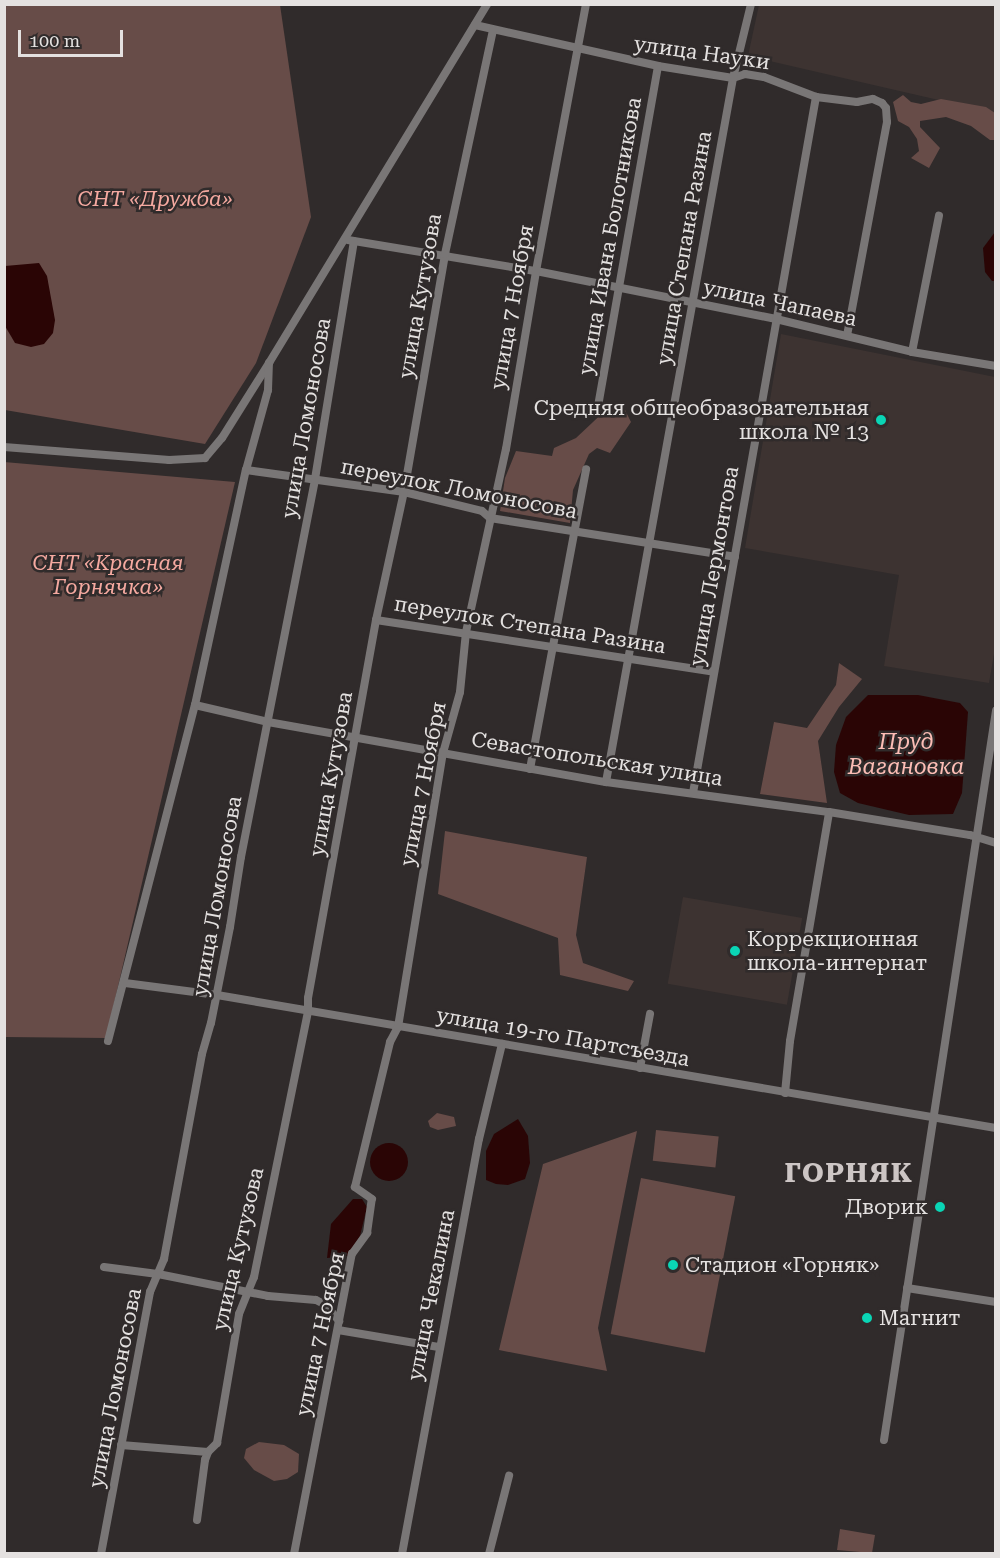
<!DOCTYPE html>
<html>
<head>
<meta charset="utf-8">
<style>
  body { margin:0 }
  #map { position:relative; width:1000px; height:1558px; overflow:hidden; background:#302b2b; font-family:"Roboto Serif",serif }
  div>[style] { position:absolute }
  [style*='--x'] { left:calc(var(--x)*1px); top:calc(var(--y)*1px); width:calc(var(--w)*1px); rotate:calc(var(--a)*1deg) }
  .built>* { inset:0; background:#3d3331; transform-origin:0 0 }
  .green>* { inset:0; background:#674c48; transform-origin:0 0 }
  .water>* { inset:0; background:#2a0505 }
  .round { border-radius:50% }
  .minor>* { height:8px; margin:-4px; padding:0 4px; transform-origin:4px; border-radius:4px; background:#797676 }
  .dots>* { width:16px; height:16px; translate:-50% -50%; box-sizing:border-box; border:3px solid #302b2b; border-radius:50% }
  span { translate:-50% -50%; white-space:nowrap; text-align:center; line-height:1.15; -webkit-text-stroke:5px #302b2b; paint-order:stroke }
  .street-label { font-size:21px; color:#e4e1e0 }
  .park-label { font-size:21px; color:#f5a9a0; font-style:italic }
  .poi-label { font-size:21px; color:#e4e1e0 }
  .right { translate:-100% -50%; text-align:right }
  .left { translate:0 -50%; text-align:left }
  .water-label { font-size:22px; color:#fcbdb5; font-style:italic }
  .district-label { font-size:27px; color:#cdc6c5; font-weight:700; letter-spacing:1.5px }
  .frame { position:absolute; inset:0; border:6px solid #e4e1e0; pointer-events:none }
  .scale { position:absolute; left:18px; top:30px; width:105px; height:27px; box-sizing:border-box; border:3px solid #e4e1e0; border-top:0; padding-left:8px; font-size:18px; line-height:21px; white-space:nowrap; color:#e4e1e0; -webkit-text-stroke:4px #302b2b; paint-order:stroke }
</style>
</head>
<body>
<div id="map">
  <div class="built">
    <div style="clip-path:polygon(759px 5px,995px 5px,995px 113px,748px 56px)"></div>
    <div style="clip-path:polygon(781px 334px,995px 377px,996px 642px,989px 683px,884px 666px,899px 575px,745px 548px)"></div>
    <div style="left:683px;top:897px;width:121px;height:88px;rotate:10deg"></div>
  </div>
  <div class="green">
    <div style="clip-path:polygon(4px 5px,280px 5px,311px 217px,256px 363px,205px 444px,5px 410px)"></div>
    <div style="clip-path:polygon(903px 95px,911px 102px,921px 104px,941px 99px,986px 107px,995px 113px,995px 140px,990px 140px,971px 126px,946px 117px,920px 121px,920px 127px,940px 148px,929px 168px,911px 158px,919px 151px,917px 139px,909px 127px,898px 121px,893px 102px)"></div>
    <div style="clip-path:polygon(610px 406px,625px 410px,631px 422px,610px 453px,597px 448px,589px 454px,573px 490px,570px 523px,500px 511px,505px 478px,516px 451px,552px 456px,554px 448px,576px 438px)"></div>
    <div style="clip-path:polygon(4px 462px,235px 482px,106px 1038px,5px 1037px)"></div>
    <div style="clip-path:polygon(839px 663px,862px 679px,839px 707px,818px 741px,827px 803px,760px 794px,774px 722px,807px 728px,836px 685px)"></div>
    <div style="clip-path:polygon(445px 831px,587px 857px,576px 935px,583px 963px,634px 981px,628px 991px,560px 975px,558px 938px,438px 894px)"></div>
    <div style="clip-path:polygon(437px 1113px,454px 1117px,456px 1126px,438px 1130px,430px 1127px,428px 1121px)"></div>
    <div style="left:656px;top:1130px;width:63px;height:31px;rotate:6deg"></div>
    <div style="clip-path:polygon(637px 1131px,598px 1328px,607px 1371px,499px 1350px,543px 1164px)"></div>
    <div style="left:641px;top:1178px;width:96px;height:159px;rotate:11deg"></div>
    <div style="clip-path:polygon(259px 1442px,284px 1445px,299px 1454px,298px 1472px,287px 1479px,274px 1481px,254px 1470px,244px 1458px,246px 1449px)"></div>
    <div style="clip-path:polygon(840px 1529px,875px 1535px,872px 1553px,837px 1550px)"></div>
  </div>
  <div class="water">
    <div style="clip-path:polygon(995px 232px,995px 281px,992px 281px,985px 272px,983px 248px)"></div>
    <div style="clip-path:polygon(39px 263px,47px 276px,55px 320px,53px 333px,44px 344px,31px 347px,15px 343px,5px 326px,5px 266px)"></div>
    <div style="clip-path:polygon(868px 695px,918px 695px,960px 703px,968px 712px,962px 793px,953px 814px,909px 815px,858px 803px,840px 793px,834px 772px,836px 745px,846px 717px)"></div>
    <div style="clip-path:polygon(518px 1119px,528px 1136px,530px 1163px,525px 1179px,508px 1185px,496px 1184px,486px 1180px,486px 1151px,494px 1134px)"></div>
    <div class="round" style="left:370px;top:1143px;width:38px;height:38px"></div>
    <div style="clip-path:polygon(353px 1199px,362px 1199px,367px 1207px,360px 1236px,347px 1256px,327px 1258px,331px 1224px)"></div>
  </div>
  <div class="minor">
    <div style="--x:475;--y:25;--w:188;--a:12.6"></div>
    <div style="--x:658;--y:66;--w:76;--a:9.1"></div>
    <div style="--x:733;--y:78;--w:13;--a:-18"></div>
    <div style="--x:745;--y:74;--w:19;--a:9"></div>
    <div style="--x:764;--y:77;--w:56;--a:21"></div>
    <div style="--x:816;--y:97;--w:41;--a:7"></div>
    <div style="--x:857;--y:102;--w:16;--a:-11"></div>
    <div style="--x:873;--y:99;--w:10;--a:24"></div>
    <div style="--x:882;--y:103;--w:6;--a:51"></div>
    <div style="--x:886;--y:108;--w:14;--a:86"></div>
    <div style="--x:887;--y:122;--w:217;--a:100.6"></div>
    <div style="--x:348;--y:240;--w:191;--a:9.4"></div>
    <div style="--x:536;--y:271;--w:245;--a:11.3"></div>
    <div style="--x:776;--y:319;--w:140;--a:13.6"></div>
    <div style="--x:912;--y:352;--w:85;--a:9.5"></div>
    <div style="--x:912;--y:352;--w:139;--a:-78.8"></div>
    <div style="--x:597;--y:412;--w:351;--a:-80"></div>
    <div style="--x:4;--y:447;--w:166;--a:4.5"></div>
    <div style="--x:169;--y:460;--w:36;--a:-3"></div>
    <div style="--x:205;--y:458;--w:26;--a:-50"></div>
    <div style="--x:222;--y:438;--w:89;--a:-57.9"></div>
    <div style="--x:269;--y:363;--w:420;--a:-58.7"></div>
    <div style="--x:246;--y:470;--w:160;--a:7.9"></div>
    <div style="--x:404;--y:492;--w:80;--a:13.7"></div>
    <div style="--x:482;--y:511;--w:11;--a:41"></div>
    <div style="--x:490;--y:518;--w:248;--a:9"></div>
    <div style="--x:376;--y:620;--w:342;--a:8.7"></div>
    <div style="--x:195;--y:705;--w:75;--a:13.1"></div>
    <div style="--x:268;--y:722;--w:343;--a:10.1"></div>
    <div style="--x:606;--y:782;--w:225;--a:7.7"></div>
    <div style="--x:829;--y:812;--w:143;--a:9.3"></div>
    <div style="--x:970;--y:835;--w:27;--a:17"></div>
    <div style="--x:530;--y:769;--w:305;--a:-79.4"></div>
    <div style="--x:606;--y:782;--w:715;--a:-79.77"></div>
    <div style="--x:733;--y:78;--w:76;--a:-76.3"></div>
    <div style="--x:693;--y:793;--w:707;--a:-79.98"></div>
    <div style="--x:125;--y:983;--w:93;--a:7.4"></div>
    <div style="--x:217;--y:995;--w:790;--a:9.69"></div>
    <div style="--x:108;--y:1041;--w:347;--a:-75.5"></div>
    <div style="--x:195;--y:705;--w:240;--a:-77.8"></div>
    <div style="--x:246;--y:470;--w:83;--a:-74.6"></div>
    <div style="--x:268;--y:390;--w:27;--a:-88"></div>
    <div style="--x:640;--y:1068;--w:55;--a:-79.5"></div>
    <div style="--x:785;--y:1093;--w:52;--a:-84.5"></div>
    <div style="--x:790;--y:1041;--w:232;--a:-80.3"></div>
    <div style="--x:104;--y:1267;--w:54;--a:7.4"></div>
    <div style="--x:158;--y:1274;--w:112;--a:11.3"></div>
    <div style="--x:268;--y:1296;--w:48;--a:4.8"></div>
    <div style="--x:316;--y:1300;--w:11;--a:27"></div>
    <div style="--x:326;--y:1305;--w:21;--a:51"></div>
    <div style="--x:907;--y:1288;--w:90;--a:8.9"></div>
    <div style="--x:338;--y:1330;--w:102;--a:9.6"></div>
    <div style="--x:884;--y:1440;--w:738;--a:-81.27"></div>
    <div style="--x:121;--y:1445;--w:87;--a:4.6"></div>
    <div style="--x:197;--y:1520;--w:61;--a:-82.4"></div>
    <div style="--x:205;--y:1460;--w:9;--a:-69"></div>
    <div style="--x:208;--y:1452;--w:13;--a:-45"></div>
    <div style="--x:217;--y:1443;--w:131;--a:-80.3"></div>
    <div style="--x:239;--y:1314;--w:40;--a:-68"></div>
    <div style="--x:254;--y:1277;--w:271;--a:-78.5"></div>
    <div style="--x:308;--y:1011;--w:13;--a:-90"></div>
    <div style="--x:308;--y:998;--w:384;--a:-79.8"></div>
    <div style="--x:376;--y:620;--w:131;--a:-77.7"></div>
    <div style="--x:404;--y:492;--w:242;--a:-80.2"></div>
    <div style="--x:445;--y:254;--w:229;--a:-77.9"></div>
    <div style="--x:101;--y:1554;--w:267;--a:-79.4"></div>
    <div style="--x:150;--y:1292;--w:36;--a:-67"></div>
    <div style="--x:164;--y:1259;--w:208;--a:-79.5"></div>
    <div style="--x:202;--y:1054;--w:32;--a:-74"></div>
    <div style="--x:211;--y:1023;--w:98;--a:-78.8"></div>
    <div style="--x:230;--y:927;--w:71;--a:-81.1"></div>
    <div style="--x:241;--y:857;--w:385;--a:-78.9"></div>
    <div style="--x:315;--y:479;--w:241;--a:-80.7"></div>
    <div style="--x:294;--y:1554;--w:306;--a:-79.1"></div>
    <div style="--x:352;--y:1254;--w:26;--a:-54"></div>
    <div style="--x:367;--y:1233;--w:34;--a:-82"></div>
    <div style="--x:372;--y:1199;--w:21;--a:-145"></div>
    <div style="--x:355;--y:1187;--w:149;--a:-76.4"></div>
    <div style="--x:390;--y:1042;--w:17;--a:-62"></div>
    <div style="--x:398;--y:1027;--w:278;--a:-80.7"></div>
    <div style="--x:443;--y:753;--w:63;--a:-74.4"></div>
    <div style="--x:460;--y:692;--w:60;--a:-84.3"></div>
    <div style="--x:466;--y:632;--w:187;--a:-77.7"></div>
    <div style="--x:506;--y:449;--w:181;--a:-80.4"></div>
    <div style="--x:536;--y:271;--w:272;--a:-79.4"></div>
    <div style="--x:402;--y:1554;--w:422;--a:-79.5"></div>
    <div style="--x:479;--y:1139;--w:98;--a:-76.4"></div>
    <div style="--x:489;--y:1554;--w:81;--a:-75.6"></div>
  </div>
  <div class="dots">
    <div style="left:881px;top:420px;background:#0ad5b5"></div>
    <div style="left:735px;top:951px;background:#0ad5b5"></div>
    <div style="left:940px;top:1207px;background:#0ad5b5"></div>
    <div style="left:673px;top:1265px;background:#0ad5b5"></div>
    <div style="left:867px;top:1318px;background:#0ad5b5"></div>
  </div>
  <div class="street-label">
    <span style="left:702px;top:53px;rotate:8deg">улица Науки</span>
    <span style="left:610px;top:236px;rotate:-80deg">улица Ивана Болотникова</span>
    <span style="left:684px;top:248px;rotate:-80deg">улица Степана Разина</span>
    <span style="left:420px;top:296px;rotate:-80deg">улица Кутузова</span>
    <span style="left:780px;top:303px;rotate:12deg">улица Чапаева</span>
    <span style="left:512px;top:307px;rotate:-80deg">улица 7 Ноября</span>
    <span style="left:306px;top:418px;rotate:-80deg">улица Ломоносова</span>
    <span style="left:459px;top:489px;rotate:11deg">переулок Ломоносова</span>
    <span style="left:714px;top:566px;rotate:-80deg">улица Лермонтова</span>
    <span style="left:530px;top:625px;rotate:9deg">переулок Степана Разина</span>
    <span style="left:597px;top:759px;rotate:9deg">Севастопольская улица</span>
    <span style="left:331px;top:774px;rotate:-80deg">улица Кутузова</span>
    <span style="left:423px;top:784px;rotate:-79deg">улица 7 Ноября</span>
    <span style="left:217px;top:896px;rotate:-80deg">улица Ломоносова</span>
    <span style="left:563px;top:1037px;rotate:10deg">улица 19-го Партсъезда</span>
    <span style="left:238px;top:1249px;rotate:-77deg">улица Кутузова</span>
    <span style="left:431px;top:1295px;rotate:-79deg">улица Чекалина</span>
    <span style="left:320px;top:1334px;rotate:-78deg">улица 7 Ноября</span>
    <span style="left:115px;top:1388px;rotate:-79deg">улица Ломоносова</span>
  </div>
  <div class="park-label">
    <span style="left:155px;top:199px">СНТ «Дружба»</span>
    <span style="left:108px;top:575px">СНТ «Красная<br>Горнячка»</span>
  </div>
  <div class="poi-label">
    <span class="right" style="left:869px;top:420px">Средняя общеобразовательная<br>школа № 13</span>
    <span class="left" style="left:747px;top:951px">Коррекционная<br>школа-интернат</span>
    <span class="right" style="left:928px;top:1207px">Дворик</span>
    <span class="left" style="left:685px;top:1265px">Стадион «Горняк»</span>
    <span class="left" style="left:879px;top:1318px">Магнит</span>
  </div>
  <div class="water-label">
    <span style="left:906px;top:754px">Пруд<br>Вагановка</span>
  </div>
  <div class="district-label">
    <span style="left:849px;top:1174px">ГОРНЯК</span>
  </div>
  <div class="frame"></div>
  <div class="scale">100 m</div>
</div>
</body>
</html>
